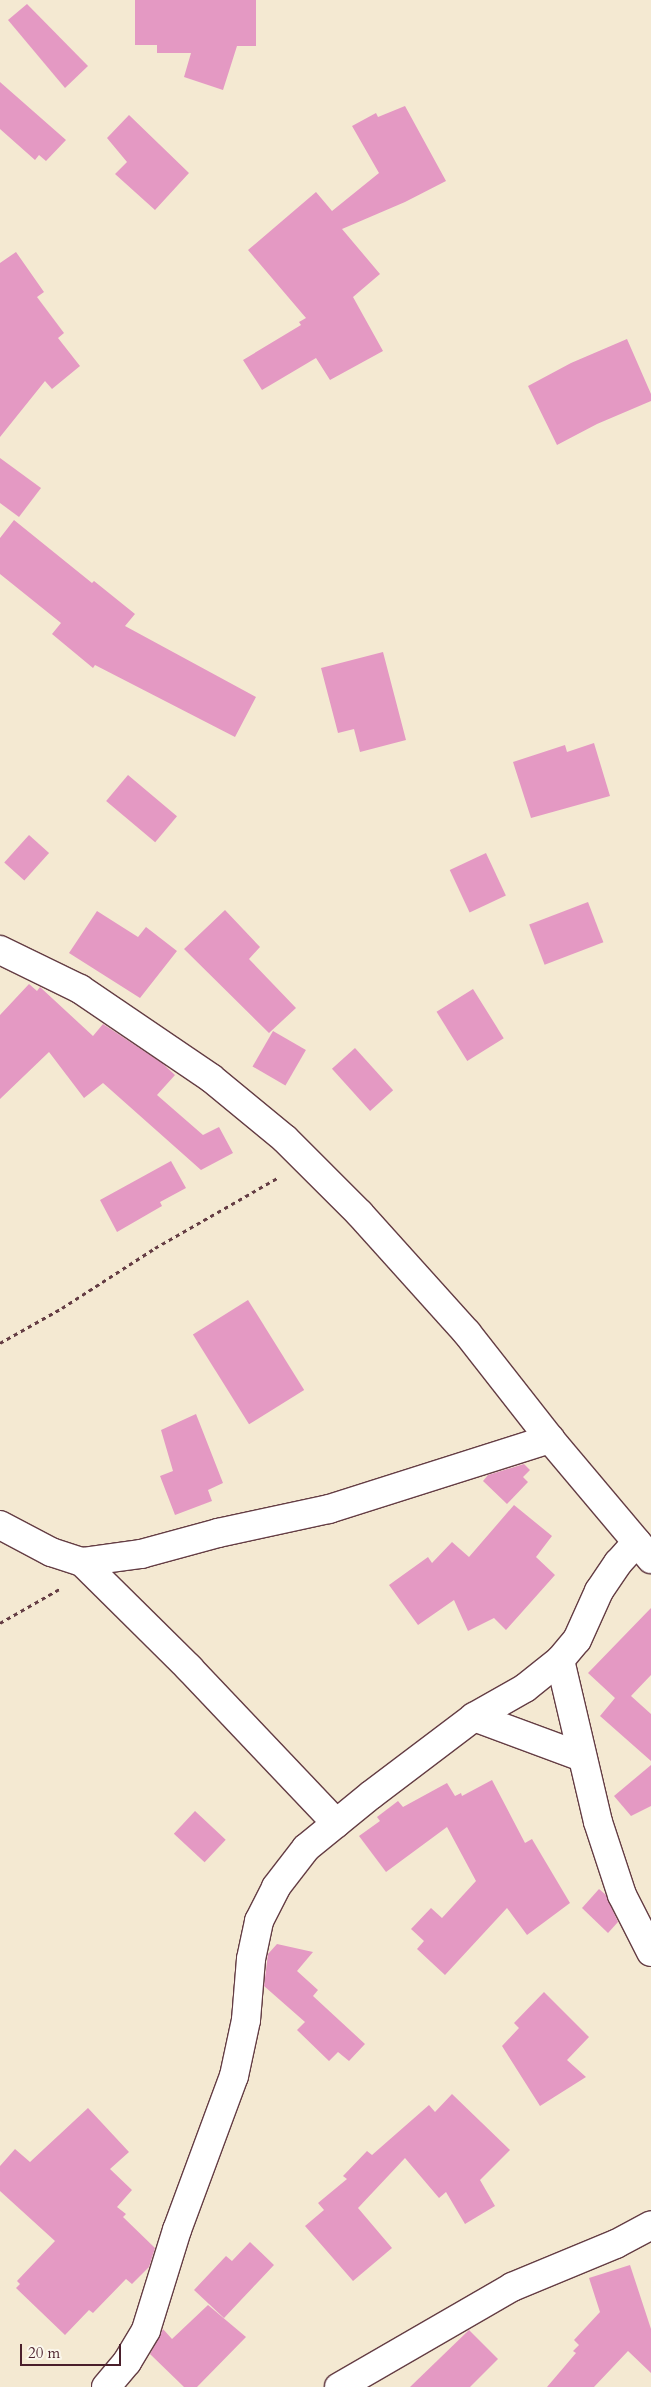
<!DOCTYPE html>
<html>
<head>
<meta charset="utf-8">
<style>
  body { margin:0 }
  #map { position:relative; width:651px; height:2387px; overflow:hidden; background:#f4e9d2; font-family:Cardo,serif }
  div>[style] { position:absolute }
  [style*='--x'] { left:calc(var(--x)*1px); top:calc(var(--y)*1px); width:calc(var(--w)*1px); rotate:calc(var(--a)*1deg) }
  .building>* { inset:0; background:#e499c3; transform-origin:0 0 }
  .path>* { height:3px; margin-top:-1.5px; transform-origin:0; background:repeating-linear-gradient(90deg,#643d44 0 4px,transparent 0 8px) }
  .roads { filter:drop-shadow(1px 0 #643d44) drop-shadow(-1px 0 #643d44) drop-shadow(0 1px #643d44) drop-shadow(0 -1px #643d44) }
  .minor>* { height:28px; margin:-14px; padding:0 14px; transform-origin:14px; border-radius:14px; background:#fff }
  span { translate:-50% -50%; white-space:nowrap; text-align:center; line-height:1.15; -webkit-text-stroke:5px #fbf7ec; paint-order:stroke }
  .scale { position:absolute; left:20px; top:2344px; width:101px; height:22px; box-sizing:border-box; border:2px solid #4a1f2b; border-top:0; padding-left:6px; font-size:15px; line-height:18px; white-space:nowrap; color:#4a1f2b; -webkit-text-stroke:4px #fbf7ec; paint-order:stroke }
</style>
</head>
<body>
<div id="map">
  <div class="building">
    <div style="clip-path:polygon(135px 0,256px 0,256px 46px,237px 46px,223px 90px,184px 77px,191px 53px,157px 53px,157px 45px,135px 45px)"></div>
    <div style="clip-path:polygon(27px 4px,88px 66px,65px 88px,8px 20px)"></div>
    <div style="clip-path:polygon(0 82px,66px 140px,46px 161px,39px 155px,35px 160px,0 129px)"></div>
    <div style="clip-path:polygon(405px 106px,446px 181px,405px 202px,342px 229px,380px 274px,353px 297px,383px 351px,330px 380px,316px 358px,262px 390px,243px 360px,301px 325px,299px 322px,306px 318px,248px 250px,316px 192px,332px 211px,379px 173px,352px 126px,376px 113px,378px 117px)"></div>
    <div style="clip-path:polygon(129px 115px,189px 173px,155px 210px,115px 174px,127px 162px,107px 138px)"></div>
    <div style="clip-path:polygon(16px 252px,44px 292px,37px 297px,64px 333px,58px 338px,80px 366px,52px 389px,45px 381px,0 437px,0 263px)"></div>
    <div style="clip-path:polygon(627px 339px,651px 394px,651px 401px,597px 424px,557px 445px,528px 386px,571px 363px)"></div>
    <div style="clip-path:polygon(0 458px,41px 488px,19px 517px,0 503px)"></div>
    <div style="clip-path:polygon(14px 520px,92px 583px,94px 581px,135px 614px,125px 626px,256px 697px,235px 737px,95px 665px,93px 668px,52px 634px,61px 623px,0 574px,0 538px)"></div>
    <div style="clip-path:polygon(383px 652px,406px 740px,360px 752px,354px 729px,338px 733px,321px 668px)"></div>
    <div style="clip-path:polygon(594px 743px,610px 796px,531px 818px,513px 762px,565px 745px,567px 752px)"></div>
    <div style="left:128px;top:775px;width:64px;height:34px;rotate:40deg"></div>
    <div style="left:29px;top:835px;width:27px;height:37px;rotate:42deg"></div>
    <div style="left:486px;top:853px;width:47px;height:40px;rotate:65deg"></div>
    <div style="left:588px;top:902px;width:43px;height:63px;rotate:69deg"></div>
    <div style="clip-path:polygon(225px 910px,260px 947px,249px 959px,296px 1008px,269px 1033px,184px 949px)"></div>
    <div style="clip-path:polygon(97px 911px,138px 937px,146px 927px,177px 951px,140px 998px,69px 953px)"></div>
    <div style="clip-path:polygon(29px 984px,37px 991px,40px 987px,93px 1036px,103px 1024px,162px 1063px,175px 1075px,157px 1095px,203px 1135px,219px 1127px,233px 1153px,201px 1170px,103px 1083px,84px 1098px,49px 1052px,0 1099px,0 1015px)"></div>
    <div style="left:473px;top:989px;width:58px;height:43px;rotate:58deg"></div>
    <div style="left:273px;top:1031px;width:38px;height:41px;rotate:30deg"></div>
    <div style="left:355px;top:1048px;width:57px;height:31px;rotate:48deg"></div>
    <div style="clip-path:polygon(171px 1161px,186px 1188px,160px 1202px,162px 1206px,117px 1232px,100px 1200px)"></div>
    <div style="left:248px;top:1300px;width:106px;height:65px;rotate:58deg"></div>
    <div style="clip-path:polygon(196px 1414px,223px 1483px,208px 1490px,212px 1501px,175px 1515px,160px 1476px,173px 1471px,161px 1430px)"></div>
    <div style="clip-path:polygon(524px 1464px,530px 1470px,523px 1477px,528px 1482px,507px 1504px,483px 1481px,488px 1475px)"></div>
    <div style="clip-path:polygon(514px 1505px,552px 1536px,536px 1557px,555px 1575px,506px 1630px,494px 1618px,468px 1631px,454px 1600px,418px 1625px,389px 1585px,428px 1557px,432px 1563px,452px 1542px,469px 1557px)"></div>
    <div style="clip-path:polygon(651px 1608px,651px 1675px,631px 1696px,651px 1714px,651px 1761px,600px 1716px,615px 1698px,588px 1673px)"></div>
    <div style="clip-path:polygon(651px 1765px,651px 1806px,631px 1816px,614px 1796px)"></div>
    <div style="clip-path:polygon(492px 1780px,525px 1843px,532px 1839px,570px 1903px,527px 1935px,507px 1908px,445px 1975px,417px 1949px,424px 1941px,411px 1929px,431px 1908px,442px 1918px,476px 1881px,447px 1827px,386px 1872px,359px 1836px,380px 1821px,377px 1817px,398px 1801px,403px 1807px,447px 1783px,455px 1796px,461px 1793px,462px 1796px)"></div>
    <div style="left:195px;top:1811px;width:42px;height:31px;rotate:43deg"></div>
    <div style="clip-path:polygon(599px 1889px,606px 1895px,618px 1922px,608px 1933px,582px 1908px)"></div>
    <div style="clip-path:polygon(277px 1944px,313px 1952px,297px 1971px,318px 1990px,313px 1996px,365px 2044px,349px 2061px,338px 2052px,329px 2061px,297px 2030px,305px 2022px,264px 1986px,268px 1954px)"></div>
    <div style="clip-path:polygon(544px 1992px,589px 2037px,567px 2060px,586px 2077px,540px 2106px,502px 2046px,519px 2028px,514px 2023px)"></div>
    <div style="clip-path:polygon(452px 2094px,510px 2150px,480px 2180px,495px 2206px,465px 2224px,446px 2192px,439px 2198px,405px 2158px,358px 2208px,392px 2248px,353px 2281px,305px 2226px,324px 2210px,318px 2203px,347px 2179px,343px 2176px,367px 2151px,372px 2155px,429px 2105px,435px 2112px)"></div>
    <div style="clip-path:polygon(88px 2108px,129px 2152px,110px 2169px,132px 2190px,117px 2207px,126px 2214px,123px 2217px,155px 2248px,149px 2267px,132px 2284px,126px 2279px,93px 2313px,89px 2310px,65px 2335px,16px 2288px,20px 2284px,17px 2281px,55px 2241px,0 2191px,0 2166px,15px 2149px,30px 2162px)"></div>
    <div style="clip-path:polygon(250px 2242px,274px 2265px,224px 2318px,194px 2290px,226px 2256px,232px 2261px)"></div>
    <div style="clip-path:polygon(630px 2265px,651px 2329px,651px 2373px,628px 2351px,594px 2387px,547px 2387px,576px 2353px,573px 2351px,579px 2345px,574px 2340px,600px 2312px,589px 2278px)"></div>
    <div style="clip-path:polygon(208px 2305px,246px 2337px,197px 2387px,184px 2387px,150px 2354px,163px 2329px,172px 2339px)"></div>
    <div style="clip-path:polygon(469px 2330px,498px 2359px,470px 2387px,410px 2387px)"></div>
  </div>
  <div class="path">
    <div style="--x:0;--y:1343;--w:71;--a:-29.4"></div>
    <div style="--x:62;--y:1308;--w:111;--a:-32.8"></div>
    <div style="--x:155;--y:1248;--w:143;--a:-29.8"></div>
    <div style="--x:0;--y:1623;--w:70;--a:-29.8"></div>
  </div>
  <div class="roads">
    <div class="minor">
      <div style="--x:0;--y:950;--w:89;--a:26"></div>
      <div style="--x:80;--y:989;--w:158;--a:34.2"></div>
      <div style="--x:211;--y:1078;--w:96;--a:39.5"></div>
      <div style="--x:285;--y:1139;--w:106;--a:45"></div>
      <div style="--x:360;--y:1214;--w:160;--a:48"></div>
      <div style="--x:467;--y:1333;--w:135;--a:51.9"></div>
      <div style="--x:550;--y:1439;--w:157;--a:49.9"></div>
      <div style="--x:0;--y:1525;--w:58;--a:27.9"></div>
      <div style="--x:51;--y:1552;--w:33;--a:18"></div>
      <div style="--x:82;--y:1562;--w:60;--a:-7.7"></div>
      <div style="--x:141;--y:1554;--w:80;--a:-15.3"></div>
      <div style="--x:218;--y:1533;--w:114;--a:-12.2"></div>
      <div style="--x:329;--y:1509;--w:232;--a:-17.6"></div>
      <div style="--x:82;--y:1562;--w:151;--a:44.7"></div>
      <div style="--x:189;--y:1668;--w:214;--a:46.5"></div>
      <div style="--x:560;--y:1660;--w:166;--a:76.8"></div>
      <div style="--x:598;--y:1822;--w:77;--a:71.8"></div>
      <div style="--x:622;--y:1895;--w:64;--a:63"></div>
      <div style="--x:474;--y:1717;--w:115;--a:20.3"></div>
      <div style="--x:106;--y:2387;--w:33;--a:-50"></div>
      <div style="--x:127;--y:2362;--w:37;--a:-59"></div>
      <div style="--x:146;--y:2330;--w:105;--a:-72.8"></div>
      <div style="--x:177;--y:2230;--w:164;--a:-69.7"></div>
      <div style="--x:234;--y:2076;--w:57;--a:-77.9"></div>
      <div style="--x:246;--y:2020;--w:61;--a:-85.3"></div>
      <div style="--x:251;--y:1959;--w:39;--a:-78"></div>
      <div style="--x:259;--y:1921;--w:38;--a:-63"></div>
      <div style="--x:276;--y:1887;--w:49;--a:-52.4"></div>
      <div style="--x:306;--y:1848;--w:84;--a:-39.2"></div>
      <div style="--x:371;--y:1795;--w:129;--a:-37.1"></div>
      <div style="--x:474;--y:1717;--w:59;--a:-29.6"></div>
      <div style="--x:525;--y:1688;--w:45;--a:-38.7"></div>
      <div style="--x:560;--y:1660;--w:26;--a:-50"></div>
      <div style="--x:577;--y:1640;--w:54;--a:-65.8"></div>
      <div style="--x:599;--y:1591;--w:34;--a:-56"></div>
      <div style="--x:618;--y:1563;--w:28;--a:-48"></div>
      <div style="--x:339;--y:2387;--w:200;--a:-30"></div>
      <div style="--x:512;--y:2287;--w:113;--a:-22.5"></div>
      <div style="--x:616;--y:2244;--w:40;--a:-28"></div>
    </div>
  </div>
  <div class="scale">20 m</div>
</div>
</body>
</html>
